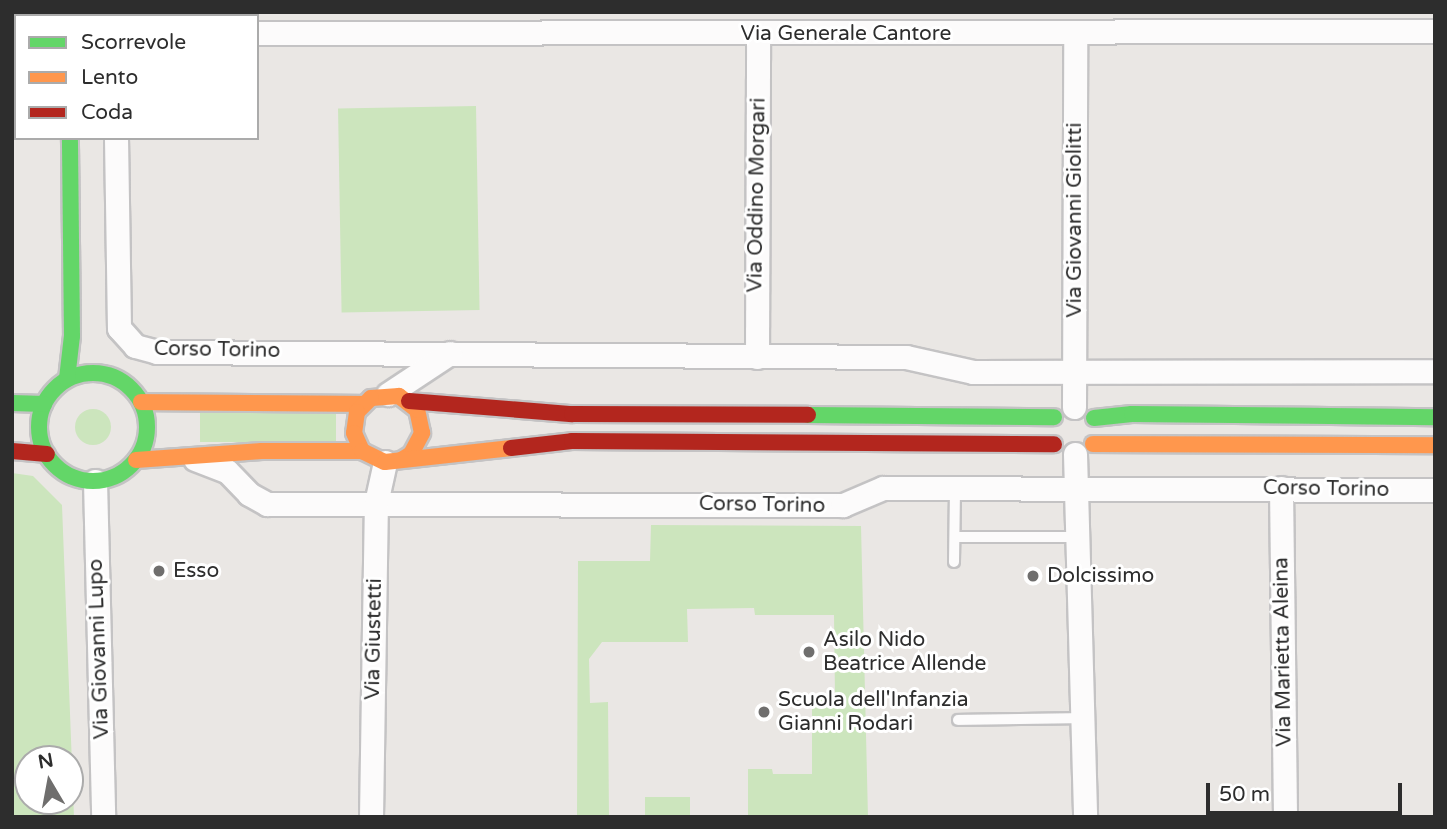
<!DOCTYPE html>
<html>
<head>
<meta charset="utf-8">
<style>
  body { margin:0 }
  #map { position:relative; width:1447px; height:829px; overflow:hidden; background:#eae7e4; font-family:"Varela Round",sans-serif }
  div>[style] { position:absolute }
  [style*='--x'] { left:calc(var(--x)*1px); top:calc(var(--y)*1px); width:calc(var(--w)*1px); rotate:calc(var(--a)*1deg) }
  .green>* { inset:0; background:#cce5bd; transform-origin:0 0 }
  .round { border-radius:50% }
  .roads { filter:drop-shadow(2px 0 #c4c3c4) drop-shadow(-2px 0 #c4c3c4) drop-shadow(0 2px #c4c3c4) drop-shadow(0 -2px #c4c3c4) }
  .lane>* { height:10px; margin:-5px; padding:0 5px; transform-origin:5px; border-radius:5px; background:#fcfbfb }
  .street>* { height:23px; margin:-11.5px; padding:0 11.5px; transform-origin:11.5px; border-radius:11.5px; background:#fcfbfb }
  .fast>* { height:16px; margin:-8px; padding:0 8px; transform-origin:8px; border-radius:8px; background:#63d668 }
  .fast>.ring { margin:-8px; padding:0; box-sizing:content-box; background:none; border:16px solid #63d668; border-radius:50% }
  .slow>* { height:16px; margin:-8px; padding:0 8px; transform-origin:8px; border-radius:8px; background:#ff974d }
  .jam>* { height:16px; margin:-8px; padding:0 8px; transform-origin:8px; border-radius:8px; background:#b3261e }
  .dots>* { width:19px; height:19px; translate:-50% -50%; box-sizing:border-box; border:4px solid #fff; border-radius:50% }
  span { translate:-50% -50%; white-space:nowrap; text-align:center; line-height:1.15; -webkit-text-stroke:6px #fff; paint-order:stroke }
  .street-label { font-size:21px; color:#2d2d2d }
  .poi-label { font-size:21px; color:#2d2d2d }
  .left { translate:0 -50%; text-align:left }
  .frame { position:absolute; inset:0; border:14px solid #2d2d2d; pointer-events:none }
  .legend { position:absolute; left:14px; top:14px; width:245px; height:126px; box-sizing:border-box; background:#fff; border:2px solid #ababab; margin:0; padding:9px 12px; list-style:none; font-size:21px; color:#2d2d2d }
  .legend li { display:flex; align-items:center; gap:14px; height:35px }
  .legend b { width:35px; border:2px solid #ababab }
  .north { position:absolute; left:14px; top:745px; width:70px; height:70px; box-sizing:border-box; background:#fff; border:2px solid #ababab; border-radius:50%; rotate:350deg; font-size:19px; font-weight:700; line-height:28px; text-align:center; color:#2d2d2d }
  .north::after { content:''; display:block; margin:auto; width:24px; height:32px; background:#6f6e6d; clip-path:polygon(50% 0,100% 100%,50% 72%,0 100%) }
  .scale { position:absolute; left:1206px; top:783px; width:196px; height:32px; box-sizing:border-box; border:4px solid #2d2d2d; border-top:0; padding-left:9px; font-size:21px; line-height:24px; white-space:nowrap; color:#2d2d2d; -webkit-text-stroke:5px #fff; paint-order:stroke }
</style>
</head>
<body>
<div id="map">
  <div class="green">
    <div style="left:476px;top:106px;width:204px;height:138px;rotate:89deg"></div>
    <div class="round" style="left:75px;top:409px;width:36px;height:36px"></div>
    <div style="left:336px;top:409px;width:33px;height:136px;rotate:90deg"></div>
    <div style="clip-path:polygon(evenodd,12px 473px,33px 476px,62px 505px,74px 817px,12px 817px,12px 473px,70px 759px,70px 801px,28px 801px,28px 759px,70px 759px)"></div>
    <div style="clip-path:polygon(651px 525px,861px 526px,868px 817px,748px 817px,748px 769px,772px 769px,773px 774px,812px 774px,812px 698px,835px 697px,834px 615px,755px 615px,754px 608px,687px 609px,688px 642px,602px 642px,589px 659px,590px 703px,608px 702px,609px 817px,577px 817px,578px 561px,650px 561px)"></div>
    <div style="left:690px;top:797px;width:20px;height:45px;rotate:90deg"></div>
  </div>
  <div class="roads">
    <div class="lane">
      <div style="--x:955;--y:537;--w:122;--a:0"></div>
      <div style="--x:954;--y:562;--w:74;--a:-89.2"></div>
      <div style="--x:958;--y:720;--w:124;--a:-0.9"></div>
    </div>
    <div class="street">
      <div style="--x:114;--y:12;--w:4;--a:90"></div>
      <div style="--x:257;--y:33;--w:1178;--a:-0.1"></div>
      <div style="--x:12;--y:64;--w:4;--a:14"></div>
      <div style="--x:116;--y:138;--w:190;--a:89.1"></div>
      <div style="--x:119;--y:328;--w:24;--a:48"></div>
      <div style="--x:135;--y:346;--w:23;--a:15"></div>
      <div style="--x:157;--y:352;--w:749;--a:0.38"></div>
      <div style="--x:906;--y:357;--w:69;--a:12.6"></div>
      <div style="--x:973;--y:372;--w:462;--a:-0.1"></div>
      <div style="--x:757;--y:357;--w:323;--a:-89.8"></div>
      <div style="--x:388;--y:394;--w:74;--a:-33.5"></div>
      <div style="--x:1074;--y:407;--w:374;--a:-89.8"></div>
      <div style="--x:1075;--y:454;--w:363;--a:88.4"></div>
      <div style="--x:195;--y:459;--w:34;--a:21"></div>
      <div style="--x:227;--y:471;--w:32;--a:46"></div>
      <div style="--x:249;--y:494;--w:21;--a:29"></div>
      <div style="--x:267;--y:504;--w:576;--a:0.1"></div>
      <div style="--x:843;--y:505;--w:43;--a:-23"></div>
      <div style="--x:883;--y:488;--w:552;--a:0.21"></div>
      <div style="--x:95;--y:481;--w:336;--a:88.6"></div>
      <div style="--x:1281;--y:488;--w:329;--a:89.3"></div>
      <div style="--x:371;--y:817;--w:314;--a:-89.1"></div>
      <div style="--x:376;--y:503;--w:42;--a:-77.6"></div>
    </div>
    <div class="fast">
      <div style="--x:57;--y:12;--w:4;--a:90"></div>
      <div class="ring" style="left:39px;top:373px;width:92px;height:92px"></div>
      <div style="--x:67;--y:379;--w:43;--a:-83.4"></div>
      <div style="--x:72;--y:336;--w:198;--a:-90.6"></div>
      <div style="--x:12;--y:403;--w:32;--a:2"></div>
      <div style="--x:808;--y:415;--w:246;--a:0.5"></div>
      <div style="--x:1094;--y:418;--w:38;--a:-6"></div>
      <div style="--x:1132;--y:414;--w:303;--a:0.6"></div>
    </div>
    <div class="slow">
      <div style="--x:141;--y:402;--w:222;--a:0.5"></div>
      <div style="--x:1093;--y:444;--w:342;--a:0.2"></div>
      <div style="--x:136;--y:460;--w:126;--a:-4.1"></div>
      <div style="--x:262;--y:451;--w:100;--a:0"></div>
      <div style="--x:401;--y:460;--w:12;--a:-31"></div>
      <div style="--x:411;--y:454;--w:24;--a:-62"></div>
      <div style="--x:422;--y:433;--w:24;--a:-102"></div>
      <div style="--x:417;--y:410;--w:23;--a:-142"></div>
      <div style="--x:399;--y:396;--w:28;--a:176"></div>
      <div style="--x:371;--y:398;--w:20;--a:135"></div>
      <div style="--x:357;--y:412;--w:21;--a:98"></div>
      <div style="--x:354;--y:433;--w:20;--a:66"></div>
      <div style="--x:362;--y:451;--w:25;--a:26"></div>
      <div style="--x:385;--y:462;--w:127;--a:-6.3"></div>
    </div>
    <div class="jam">
      <div style="--x:409;--y:401;--w:164;--a:4.6"></div>
      <div style="--x:572;--y:414;--w:236;--a:0.2"></div>
      <div style="--x:511;--y:448;--w:61;--a:-6.5"></div>
      <div style="--x:572;--y:441;--w:482;--a:0.4"></div>
      <div style="--x:12;--y:451;--w:35;--a:5"></div>
    </div>
  </div>
  <div class="dots">
    <div style="left:159px;top:571px;background:#6f6e6d"></div>
    <div style="left:1033px;top:576px;background:#6f6e6d"></div>
    <div style="left:809px;top:652px;background:#6f6e6d"></div>
    <div style="left:764px;top:712px;background:#6f6e6d"></div>
  </div>
  <div class="street-label">
    <span style="left:846px;top:34px">Via Generale Cantore</span>
    <span style="left:757px;top:195px;rotate:-89deg">Via Oddino Morgari</span>
    <span style="left:1075px;top:220px;rotate:-90deg">Via Giovanni Giolitti</span>
    <span style="left:217px;top:350px;rotate:1deg">Corso Torino</span>
    <span style="left:1326px;top:489px;rotate:1deg">Corso Torino</span>
    <span style="left:762px;top:505px;rotate:1deg">Corso Torino</span>
    <span style="left:374px;top:639px;rotate:-89deg">Via Giustetti</span>
    <span style="left:99px;top:649px;rotate:-92deg">Via Giovanni Lupo</span>
    <span style="left:1283px;top:652px;rotate:-91deg">Via Marietta Aleina</span>
  </div>
  <div class="poi-label">
    <span class="left" style="left:173px;top:571px">Esso</span>
    <span class="left" style="left:1047px;top:576px">Dolcissimo</span>
    <span class="left" style="left:823px;top:652px">Asilo Nido<br>Beatrice Allende</span>
    <span class="left" style="left:778px;top:712px">Scuola dell'Infanzia<br>Gianni Rodari</span>
  </div>
  <div class="frame"></div>
  <ul class="legend">
  <li><b style="height:9px;background:#63d668"></b>Scorrevole</li>
  <li><b style="height:9px;background:#ff974d"></b>Lento</li>
  <li><b style="height:9px;background:#b3261e"></b>Coda</li>
  </ul>
  <div class="north">N</div>
  <div class="scale">50 m</div>
</div>
</body>
</html>
